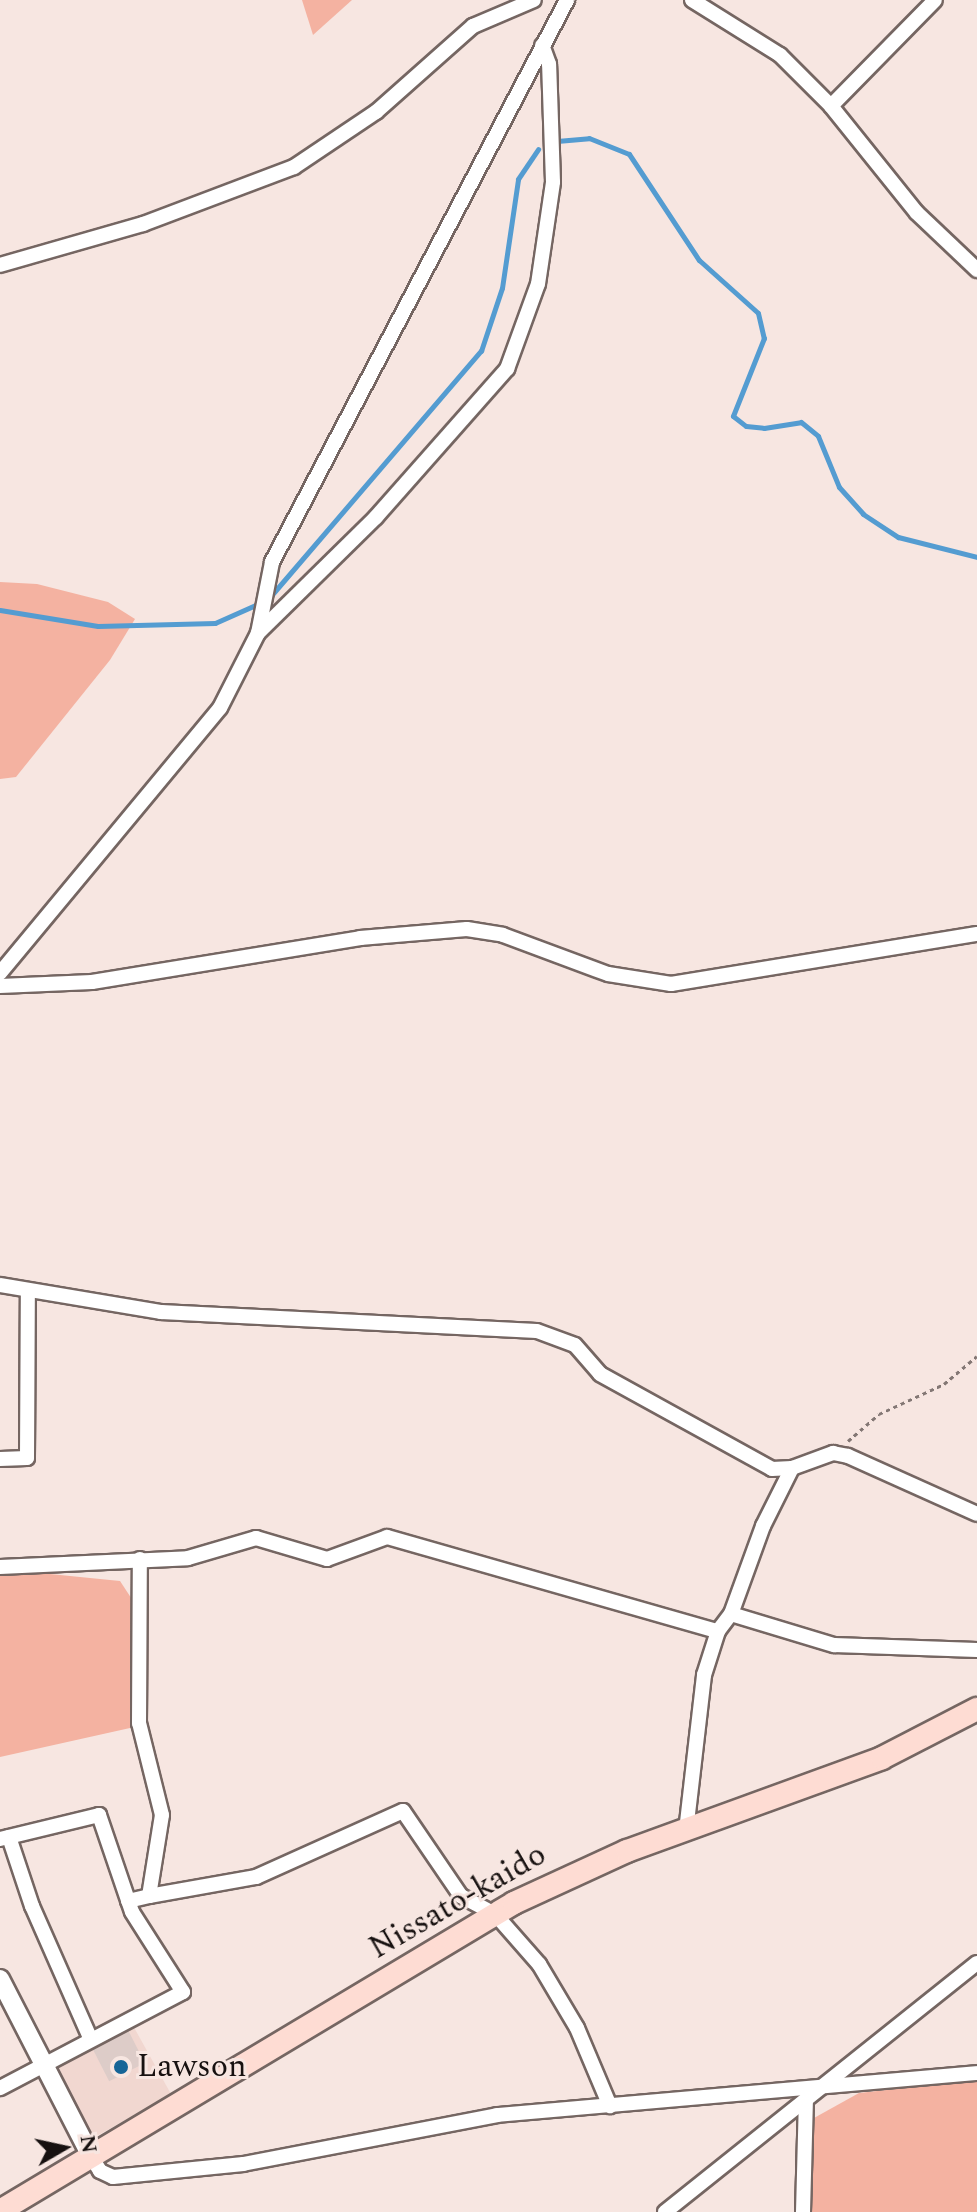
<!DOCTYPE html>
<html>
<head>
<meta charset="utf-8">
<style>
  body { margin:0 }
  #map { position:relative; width:977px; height:2212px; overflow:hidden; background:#f7e6e1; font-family:Spectral,serif }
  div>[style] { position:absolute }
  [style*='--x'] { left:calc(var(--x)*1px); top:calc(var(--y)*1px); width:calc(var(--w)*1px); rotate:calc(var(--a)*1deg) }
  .built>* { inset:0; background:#f1d7d0; transform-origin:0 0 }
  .green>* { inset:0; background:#f4b2a1 }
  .stream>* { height:5px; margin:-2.5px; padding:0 2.5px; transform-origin:2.5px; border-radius:2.5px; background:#549cd1 }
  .building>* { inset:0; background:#ddccc8; transform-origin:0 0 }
  .path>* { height:3px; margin-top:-1.5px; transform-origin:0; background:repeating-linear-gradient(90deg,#837774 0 4px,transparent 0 8px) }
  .roads { filter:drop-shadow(2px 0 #756662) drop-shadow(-2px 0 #756662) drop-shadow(0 2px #756662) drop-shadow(0 -2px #756662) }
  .minor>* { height:14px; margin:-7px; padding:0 7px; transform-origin:7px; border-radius:7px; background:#fff }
  .tertiary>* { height:18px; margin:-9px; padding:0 9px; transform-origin:9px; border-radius:9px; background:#fff }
  .primary>* { height:22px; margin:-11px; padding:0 11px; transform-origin:11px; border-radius:11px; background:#fedcd3 }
  .dots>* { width:22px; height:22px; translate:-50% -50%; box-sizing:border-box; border:4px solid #f7e6e1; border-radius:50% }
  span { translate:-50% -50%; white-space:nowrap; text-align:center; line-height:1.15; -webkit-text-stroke:6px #f7e6e1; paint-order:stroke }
  .street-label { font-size:32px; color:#171110 }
  .poi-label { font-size:32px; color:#171110 }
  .left { translate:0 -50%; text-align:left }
  .north { position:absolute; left:24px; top:2108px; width:80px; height:80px; -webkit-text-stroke:6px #f7e6e1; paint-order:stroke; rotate:81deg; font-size:22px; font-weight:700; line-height:32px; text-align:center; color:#171110 }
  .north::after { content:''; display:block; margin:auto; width:28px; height:36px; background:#171110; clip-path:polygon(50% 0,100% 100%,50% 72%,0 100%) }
</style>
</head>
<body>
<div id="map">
  <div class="built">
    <div style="left:131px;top:2022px;width:83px;height:92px;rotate:61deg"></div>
  </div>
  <div class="green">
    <div style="clip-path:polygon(302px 0,352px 0,313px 35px)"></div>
    <div style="clip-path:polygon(0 582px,37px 584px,108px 602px,135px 619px,110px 660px,16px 777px,0 779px)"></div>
    <div style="clip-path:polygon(0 1569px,120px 1581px,145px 1619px,139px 1726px,0 1757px)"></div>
    <div style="clip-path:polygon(977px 2080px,977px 2212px,811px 2212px,814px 2118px,859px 2093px)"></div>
  </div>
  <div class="stream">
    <div style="--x:557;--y:141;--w:32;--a:-5"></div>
    <div style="--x:589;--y:138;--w:43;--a:21.8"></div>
    <div style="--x:629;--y:154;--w:127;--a:56.6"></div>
    <div style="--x:699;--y:260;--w:79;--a:41.9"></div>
    <div style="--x:758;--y:313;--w:26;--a:77"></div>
    <div style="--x:764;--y:338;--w:84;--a:111.7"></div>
    <div style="--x:733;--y:416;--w:16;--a:38"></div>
    <div style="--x:746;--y:426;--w:18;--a:6"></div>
    <div style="--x:764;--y:428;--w:37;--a:-9"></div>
    <div style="--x:801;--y:422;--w:22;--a:39"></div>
    <div style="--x:818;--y:436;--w:55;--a:67.6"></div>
    <div style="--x:839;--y:487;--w:36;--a:48"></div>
    <div style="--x:863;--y:514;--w:42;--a:33.3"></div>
    <div style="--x:898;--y:537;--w:81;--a:14.2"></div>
    <div style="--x:269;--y:598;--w:326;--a:-49.4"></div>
    <div style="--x:481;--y:351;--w:66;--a:-71.6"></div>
    <div style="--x:502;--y:288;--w:110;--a:-81.6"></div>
    <div style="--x:518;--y:179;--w:36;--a:-56"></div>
    <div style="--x:0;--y:610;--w:99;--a:9.3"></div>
    <div style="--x:98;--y:626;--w:117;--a:-1.5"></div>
    <div style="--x:215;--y:623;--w:49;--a:-24"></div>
  </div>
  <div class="building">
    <div style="left:128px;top:2030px;width:37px;height:40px;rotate:63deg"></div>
  </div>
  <div class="path">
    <div style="--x:848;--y:1441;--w:41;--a:-41.1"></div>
    <div style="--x:879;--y:1414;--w:72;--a:-24.8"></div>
    <div style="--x:944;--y:1384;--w:43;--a:-40.3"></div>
  </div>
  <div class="roads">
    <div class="minor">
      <div style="--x:692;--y:0;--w:104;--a:32"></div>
      <div style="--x:780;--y:55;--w:72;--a:45"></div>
      <div style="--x:831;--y:106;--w:137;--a:51.2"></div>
      <div style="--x:917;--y:213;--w:83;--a:43.5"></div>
      <div style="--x:831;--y:106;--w:148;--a:-45.5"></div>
      <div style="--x:0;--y:265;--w:149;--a:-16"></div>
      <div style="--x:143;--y:224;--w:161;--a:-20.7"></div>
      <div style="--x:294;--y:167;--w:99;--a:-33.9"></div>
      <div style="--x:376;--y:112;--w:130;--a:-41.6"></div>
      <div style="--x:473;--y:26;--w:66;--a:-23.1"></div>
      <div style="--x:258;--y:633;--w:165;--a:-44.5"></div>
      <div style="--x:376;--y:517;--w:198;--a:-48.5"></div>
      <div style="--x:507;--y:369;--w:90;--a:-70"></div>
      <div style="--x:538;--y:284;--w:103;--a:-81.6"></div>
      <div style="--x:553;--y:182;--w:118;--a:-91.9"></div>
      <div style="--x:549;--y:64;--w:20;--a:-110"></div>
      <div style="--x:0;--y:973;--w:344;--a:-50.3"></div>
      <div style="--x:220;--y:708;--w:84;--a:-63.1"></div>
      <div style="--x:258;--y:633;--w:72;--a:-78.8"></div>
      <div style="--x:272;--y:562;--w:635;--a:-62.3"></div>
      <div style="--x:0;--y:986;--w:92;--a:-2.5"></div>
      <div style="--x:92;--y:982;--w:272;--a:-9.3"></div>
      <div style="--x:360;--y:938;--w:107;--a:-4.8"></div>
      <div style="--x:467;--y:929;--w:36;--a:9"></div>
      <div style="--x:503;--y:935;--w:112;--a:20.4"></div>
      <div style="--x:608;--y:974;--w:64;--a:9"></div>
      <div style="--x:671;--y:984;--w:310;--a:-9.3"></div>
      <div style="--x:0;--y:1285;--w:163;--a:9.5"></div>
      <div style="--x:161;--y:1312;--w:376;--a:2.9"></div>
      <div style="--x:537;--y:1331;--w:40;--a:20.2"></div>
      <div style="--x:575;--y:1345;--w:38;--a:49"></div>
      <div style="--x:600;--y:1374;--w:196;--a:28.9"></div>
      <div style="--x:772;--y:1469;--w:20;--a:-3"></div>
      <div style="--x:792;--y:1468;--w:44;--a:-20.1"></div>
      <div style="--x:833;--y:1453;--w:15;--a:11"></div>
      <div style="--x:848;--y:1456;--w:141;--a:24.2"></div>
      <div style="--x:0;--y:1459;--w:27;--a:-2"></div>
      <div style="--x:27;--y:1458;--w:168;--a:-89.7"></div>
      <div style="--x:0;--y:1567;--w:188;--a:-2.7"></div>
      <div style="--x:188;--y:1558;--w:71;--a:-16.4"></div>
      <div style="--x:256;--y:1538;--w:74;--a:16.5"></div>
      <div style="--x:327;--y:1559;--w:64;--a:-20.1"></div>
      <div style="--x:387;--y:1537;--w:344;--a:15.9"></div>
      <div style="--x:731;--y:1614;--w:108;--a:16.8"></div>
      <div style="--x:834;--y:1645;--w:143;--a:2"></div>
      <div style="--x:686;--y:1831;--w:157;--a:-83.4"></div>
      <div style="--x:704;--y:1675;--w:46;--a:-72.3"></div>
      <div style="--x:718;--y:1631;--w:21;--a:-53"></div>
      <div style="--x:731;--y:1614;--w:94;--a:-70"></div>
      <div style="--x:763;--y:1526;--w:65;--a:-63.4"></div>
      <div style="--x:9;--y:1837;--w:73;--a:71.6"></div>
      <div style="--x:32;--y:1906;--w:146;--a:66.2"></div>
      <div style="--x:0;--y:1839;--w:102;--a:-13.6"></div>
      <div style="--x:99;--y:1815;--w:102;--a:71.2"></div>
      <div style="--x:132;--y:1912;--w:95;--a:57.5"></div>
      <div style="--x:183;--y:1992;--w:207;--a:152.3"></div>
      <div style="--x:149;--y:1896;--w:109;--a:-10.1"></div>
      <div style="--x:256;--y:1877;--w:161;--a:-24.2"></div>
      <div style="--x:403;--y:1811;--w:103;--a:55.7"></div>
      <div style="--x:461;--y:1896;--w:38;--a:28"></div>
      <div style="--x:495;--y:1914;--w:67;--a:48.7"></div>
      <div style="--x:539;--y:1964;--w:74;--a:59.3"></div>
      <div style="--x:577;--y:2028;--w:85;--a:67.1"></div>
      <div style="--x:128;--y:1901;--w:22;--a:-13"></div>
      <div style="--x:149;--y:1896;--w:82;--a:-80.9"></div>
      <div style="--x:162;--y:1815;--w:95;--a:-104"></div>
      <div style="--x:139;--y:1723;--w:164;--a:-89.7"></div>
      <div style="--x:92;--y:2158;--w:15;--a:58"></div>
      <div style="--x:100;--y:2171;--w:14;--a:25"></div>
      <div style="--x:113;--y:2177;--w:131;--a:-5.7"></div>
      <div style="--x:243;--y:2164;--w:259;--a:-10.9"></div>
      <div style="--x:497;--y:2115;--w:482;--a:-5"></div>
      <div style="--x:665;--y:2212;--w:399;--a:-38.6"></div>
      <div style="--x:803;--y:2212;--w:112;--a:-88.5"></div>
    </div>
    <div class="tertiary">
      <div style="--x:0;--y:1979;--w:201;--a:62.8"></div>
    </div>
    <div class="primary">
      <div style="--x:0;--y:2211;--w:599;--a:-30.93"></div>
      <div style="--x:514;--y:1903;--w:124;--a:-24.7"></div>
      <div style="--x:627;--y:1851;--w:271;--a:-20"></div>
      <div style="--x:882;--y:1758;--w:107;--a:-27.3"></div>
    </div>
  </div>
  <div class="dots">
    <div style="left:121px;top:2067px;background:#166597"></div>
  </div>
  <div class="street-label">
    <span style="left:458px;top:1902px;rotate:-30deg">Nissato-kaido</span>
  </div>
  <div class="poi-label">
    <span class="left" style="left:137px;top:2067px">Lawson</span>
  </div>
  <div class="north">N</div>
</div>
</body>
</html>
